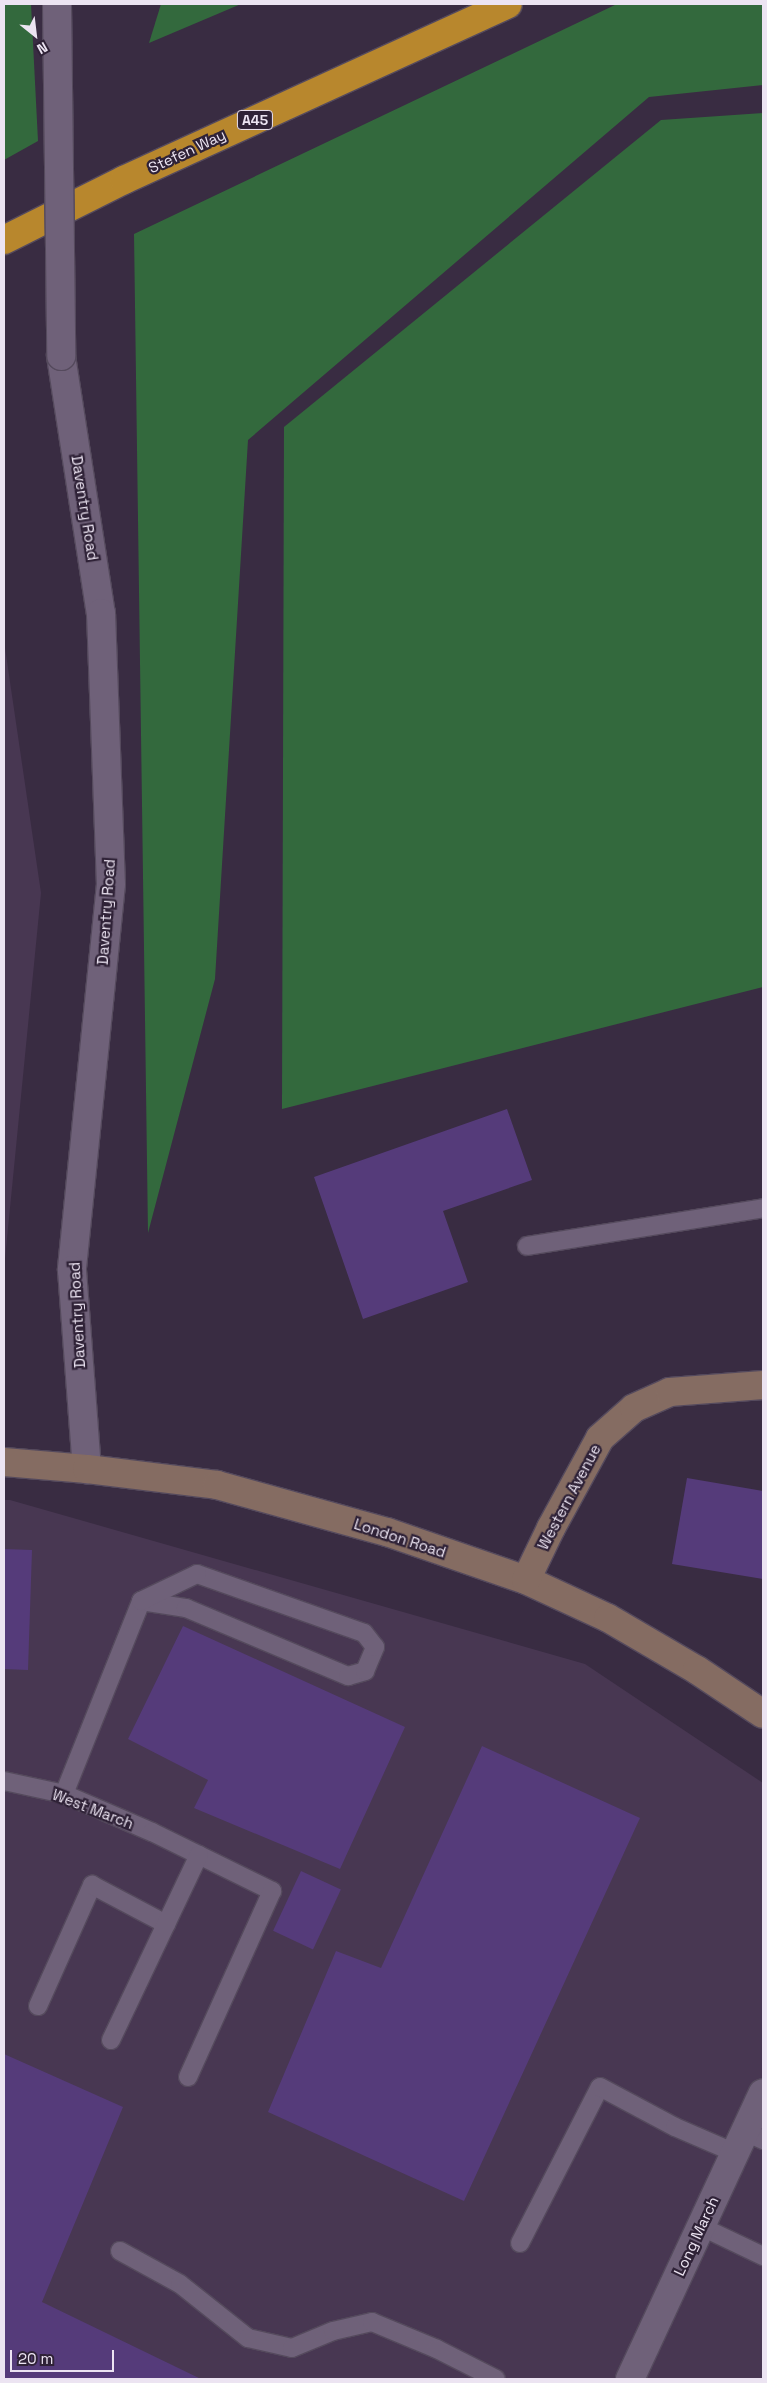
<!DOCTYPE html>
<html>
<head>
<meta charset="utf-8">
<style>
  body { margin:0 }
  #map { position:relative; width:767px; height:2383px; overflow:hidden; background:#392c42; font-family:"Space Grotesk",sans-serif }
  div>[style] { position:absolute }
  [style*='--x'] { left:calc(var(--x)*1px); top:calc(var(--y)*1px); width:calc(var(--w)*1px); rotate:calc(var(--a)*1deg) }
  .built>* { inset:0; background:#483752 }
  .green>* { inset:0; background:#33693d }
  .building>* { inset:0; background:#553b7a; transform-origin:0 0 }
  .roads { filter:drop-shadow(1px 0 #554a5d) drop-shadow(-1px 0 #554a5d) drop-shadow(0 1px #554a5d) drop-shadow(0 -1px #554a5d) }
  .lane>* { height:18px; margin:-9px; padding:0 9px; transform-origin:9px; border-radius:9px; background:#6f6179 }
  .street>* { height:28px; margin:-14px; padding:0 14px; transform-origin:14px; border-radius:14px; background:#6f6179 }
  .secondary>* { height:28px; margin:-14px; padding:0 14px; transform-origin:14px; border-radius:14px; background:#856c62 }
  .highway>* { height:28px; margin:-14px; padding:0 14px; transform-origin:14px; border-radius:14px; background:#b8872d }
  .bridges { filter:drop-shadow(1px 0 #554a5d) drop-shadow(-1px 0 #554a5d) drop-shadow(0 1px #554a5d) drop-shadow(0 -1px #554a5d) }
  .street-bridge>* { height:28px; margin:-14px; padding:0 14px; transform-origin:14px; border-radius:14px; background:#6f6179 }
  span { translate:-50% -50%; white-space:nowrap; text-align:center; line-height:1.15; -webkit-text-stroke:4.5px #2f2237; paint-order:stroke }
  .shield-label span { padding:1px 4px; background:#2f2237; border:1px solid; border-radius:4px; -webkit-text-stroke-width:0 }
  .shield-label { font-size:14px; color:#ece4f2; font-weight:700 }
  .street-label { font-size:15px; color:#ece4f2 }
  .frame { position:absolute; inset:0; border:5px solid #ece4f2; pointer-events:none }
  .north { position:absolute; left:10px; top:10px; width:50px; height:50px; -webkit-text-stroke:4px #2f2237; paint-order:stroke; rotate:151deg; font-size:14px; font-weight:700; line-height:20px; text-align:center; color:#ece4f2 }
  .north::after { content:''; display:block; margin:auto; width:18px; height:22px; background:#ece4f2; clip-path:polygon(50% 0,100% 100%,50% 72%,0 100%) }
  .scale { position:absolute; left:10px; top:2350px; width:104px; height:22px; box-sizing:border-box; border:2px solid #ece4f2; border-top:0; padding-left:6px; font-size:15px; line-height:18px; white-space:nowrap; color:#ece4f2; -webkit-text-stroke:4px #2f2237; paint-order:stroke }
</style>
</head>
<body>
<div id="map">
  <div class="built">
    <div style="clip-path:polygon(4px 641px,41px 893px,4px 1269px)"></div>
    <div style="clip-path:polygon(4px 1500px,10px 1500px,585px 1664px,763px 1783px,763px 2379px,4px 2379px)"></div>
  </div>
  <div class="green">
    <div style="clip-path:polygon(4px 4px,31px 4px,38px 141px,4px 160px)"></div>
    <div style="clip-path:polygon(161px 4px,241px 4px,149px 43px)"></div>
    <div style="clip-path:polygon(617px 4px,763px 4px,763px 85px,649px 97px,248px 440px,215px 979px,148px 1233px,134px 234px)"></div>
    <div style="clip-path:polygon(763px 113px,763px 987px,282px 1109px,284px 427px,661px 120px)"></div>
  </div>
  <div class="building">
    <div style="clip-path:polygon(507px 1109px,532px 1180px,443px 1211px,468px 1282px,363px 1319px,314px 1177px)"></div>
    <div style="clip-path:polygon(687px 1478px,763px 1491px,763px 1579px,672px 1564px)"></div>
    <div style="clip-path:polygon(4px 1549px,32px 1550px,28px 1670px,4px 1669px)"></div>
    <div style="clip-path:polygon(183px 1626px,405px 1727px,340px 1869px,194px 1808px,208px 1780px,128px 1739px)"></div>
    <div style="clip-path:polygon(482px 1746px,640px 1818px,464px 2201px,268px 2112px,336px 1951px,381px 1968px)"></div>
    <div style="left:301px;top:1871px;width:44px;height:66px;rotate:25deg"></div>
    <div style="clip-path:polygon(4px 2054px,123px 2107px,42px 2302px,201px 2379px,4px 2379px)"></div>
  </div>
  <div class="roads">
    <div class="lane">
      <div style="--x:527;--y:1246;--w:239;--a:-9.1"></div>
      <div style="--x:4;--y:1781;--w:61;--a:12.2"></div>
      <div style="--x:64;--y:1794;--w:96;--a:23.4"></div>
      <div style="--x:152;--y:1832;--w:134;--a:26.2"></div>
      <div style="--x:272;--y:1891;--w:204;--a:114.3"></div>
      <div style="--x:64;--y:1794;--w:208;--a:-68.2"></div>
      <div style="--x:141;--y:1601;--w:46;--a:8.8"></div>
      <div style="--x:186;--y:1608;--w:176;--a:22.8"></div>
      <div style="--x:348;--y:1676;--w:18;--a:-16"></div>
      <div style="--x:365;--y:1671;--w:26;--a:-67"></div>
      <div style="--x:375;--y:1647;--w:18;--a:-128"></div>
      <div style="--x:364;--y:1633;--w:177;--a:-160.5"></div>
      <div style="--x:197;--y:1574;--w:62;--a:154.3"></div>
      <div style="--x:38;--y:2006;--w:133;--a:-65.9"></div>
      <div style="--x:92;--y:1885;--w:84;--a:27.8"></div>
      <div style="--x:111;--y:2040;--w:205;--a:-64.6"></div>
      <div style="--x:746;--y:2132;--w:19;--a:25"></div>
      <div style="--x:700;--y:2226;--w:70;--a:25.5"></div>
      <div style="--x:520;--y:2243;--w:175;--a:-62.9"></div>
      <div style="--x:600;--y:2087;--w:85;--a:28.1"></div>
      <div style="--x:675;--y:2127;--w:65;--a:23.4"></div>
      <div style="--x:120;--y:2251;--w:68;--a:28.8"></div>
      <div style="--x:180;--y:2284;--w:87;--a:38.5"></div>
      <div style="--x:248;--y:2338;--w:45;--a:12.8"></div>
      <div style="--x:292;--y:2348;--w:44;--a:-22.5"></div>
      <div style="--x:333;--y:2331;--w:40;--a:-13"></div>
      <div style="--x:372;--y:2322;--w:70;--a:22.6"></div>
      <div style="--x:437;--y:2349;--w:66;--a:27"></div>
    </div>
    <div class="street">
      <div style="--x:61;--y:356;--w:260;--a:81.2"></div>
      <div style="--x:101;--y:613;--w:271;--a:87.9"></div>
      <div style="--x:111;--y:884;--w:388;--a:95.8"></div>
      <div style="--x:72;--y:1270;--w:200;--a:85.7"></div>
      <div style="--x:630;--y:2379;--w:315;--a:-65.1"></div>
    </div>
    <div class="secondary">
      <div style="--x:4;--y:1462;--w:83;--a:4.8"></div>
      <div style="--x:87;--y:1469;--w:131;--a:7"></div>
      <div style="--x:217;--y:1485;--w:176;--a:15.5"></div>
      <div style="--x:387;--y:1532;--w:147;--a:19.1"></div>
      <div style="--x:526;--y:1580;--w:90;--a:24.9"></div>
      <div style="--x:608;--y:1618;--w:103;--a:30.3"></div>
      <div style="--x:697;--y:1670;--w:79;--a:33.7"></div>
      <div style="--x:526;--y:1580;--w:58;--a:-64.3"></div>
      <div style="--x:551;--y:1528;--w:102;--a:-61.4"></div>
      <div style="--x:600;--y:1438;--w:45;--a:-41.4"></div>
      <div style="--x:634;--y:1408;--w:39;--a:-24"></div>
      <div style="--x:670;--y:1392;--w:93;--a:-4.3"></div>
    </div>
    <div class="highway">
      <div style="--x:4;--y:240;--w:134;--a:-26.6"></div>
      <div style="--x:124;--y:180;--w:422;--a:-24.6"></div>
    </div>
  </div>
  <div class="bridges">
    <div class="street-bridge">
      <div style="--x:57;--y:4;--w:352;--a:89.3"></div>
    </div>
  </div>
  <div class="shield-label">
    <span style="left:255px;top:120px">A45</span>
  </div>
  <div class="street-label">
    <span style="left:187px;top:151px;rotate:-25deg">Stefen Way</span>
    <span style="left:85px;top:508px;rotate:81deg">Daventry Road</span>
    <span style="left:106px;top:912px;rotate:-86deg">Daventry Road</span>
    <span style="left:77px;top:1315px;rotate:-93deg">Daventry Road</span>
    <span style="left:569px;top:1497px;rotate:-62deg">Western Avenue</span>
    <span style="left:400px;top:1538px;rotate:18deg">London Road</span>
    <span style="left:93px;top:1809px;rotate:21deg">West March</span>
    <span style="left:696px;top:2236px;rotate:-65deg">Long March</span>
  </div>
  <div class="frame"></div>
  <div class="north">N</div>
  <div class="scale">20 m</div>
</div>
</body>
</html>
